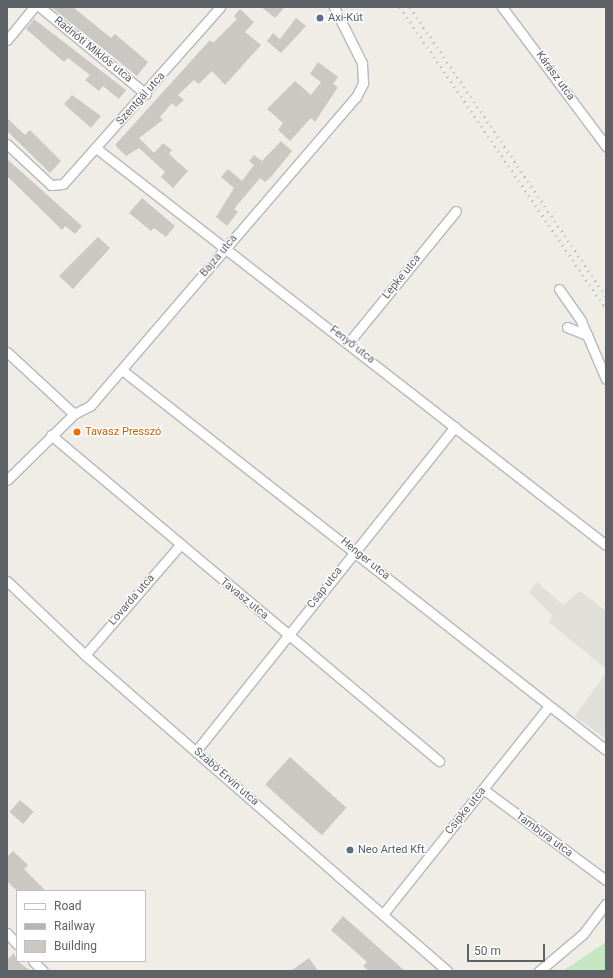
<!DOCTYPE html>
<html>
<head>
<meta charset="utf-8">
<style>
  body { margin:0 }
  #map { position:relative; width:613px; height:978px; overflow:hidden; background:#f0ede6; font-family:Roboto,sans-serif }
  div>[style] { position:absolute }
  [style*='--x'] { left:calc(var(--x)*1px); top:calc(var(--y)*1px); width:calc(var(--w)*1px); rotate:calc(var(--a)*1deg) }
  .industrial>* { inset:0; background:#e1dfda }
  .green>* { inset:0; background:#c4e7c2 }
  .building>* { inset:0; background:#cbc8c3; transform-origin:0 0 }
  .roads { filter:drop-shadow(1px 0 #b6b9bc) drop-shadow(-1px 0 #b6b9bc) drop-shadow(0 1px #b6b9bc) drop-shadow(0 -1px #b6b9bc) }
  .minor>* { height:9px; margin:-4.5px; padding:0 4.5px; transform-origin:4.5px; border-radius:4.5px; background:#fff }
  .rail>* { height:3px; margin-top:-1.5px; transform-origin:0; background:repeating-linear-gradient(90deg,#b4b5b6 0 1px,transparent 0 6px) }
  .dots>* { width:11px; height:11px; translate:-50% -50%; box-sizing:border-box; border:2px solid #fff; border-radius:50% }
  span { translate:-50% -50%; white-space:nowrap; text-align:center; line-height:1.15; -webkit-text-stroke:3px #fff; paint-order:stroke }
  .service-label { font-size:11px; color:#4e5e75 }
  .left { translate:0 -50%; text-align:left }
  .street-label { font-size:11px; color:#5d6266 }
  .food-label { font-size:11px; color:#c56008 }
  .frame { position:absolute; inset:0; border:8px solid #5d6266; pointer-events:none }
  .legend { position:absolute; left:16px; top:890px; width:130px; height:72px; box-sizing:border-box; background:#fff; border:1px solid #bec0c2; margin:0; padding:5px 7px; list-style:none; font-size:12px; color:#5d6266 }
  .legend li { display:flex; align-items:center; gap:8px; height:20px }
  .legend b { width:20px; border:1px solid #bec0c2 }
  .scale { position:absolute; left:467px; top:944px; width:78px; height:18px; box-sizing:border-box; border:2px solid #5d6266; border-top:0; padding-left:5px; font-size:12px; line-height:14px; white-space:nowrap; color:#5d6266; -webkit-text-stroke:3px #fff; paint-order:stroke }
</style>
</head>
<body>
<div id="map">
  <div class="industrial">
    <div style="clip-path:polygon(537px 582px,563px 605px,580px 591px,606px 611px,606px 669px,549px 622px,553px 616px,529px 592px)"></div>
    <div style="clip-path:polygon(606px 673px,606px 739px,575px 716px)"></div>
  </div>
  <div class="green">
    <div style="clip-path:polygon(606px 942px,606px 971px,563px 971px)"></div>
  </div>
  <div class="building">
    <div style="clip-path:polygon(51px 7px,73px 7px,111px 38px,115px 34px,148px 62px,137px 76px)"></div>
    <div style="clip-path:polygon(261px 7px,285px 7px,275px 18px)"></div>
    <div style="clip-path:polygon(240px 9px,254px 22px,245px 32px,261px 45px,225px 85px,212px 71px,199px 84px,194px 80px,178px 95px,184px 100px,176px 107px,172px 103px,160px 117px,163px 120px,139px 138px,154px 153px,163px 143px,172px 150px,169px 154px,188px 171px,173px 188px,161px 177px,165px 172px,139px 148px,126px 156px,115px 145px,210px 40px,213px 43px,237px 19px,234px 16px)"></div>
    <div style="clip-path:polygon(296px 18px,306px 26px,281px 53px,267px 41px,273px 33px,280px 39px)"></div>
    <div style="clip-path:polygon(34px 19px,126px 90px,119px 99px,103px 86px,99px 91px,85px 80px,90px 75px,68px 58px,64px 62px,26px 29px)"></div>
    <div style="clip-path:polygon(318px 62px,338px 77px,333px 84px,338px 87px,315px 122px,311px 118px,290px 141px,278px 130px,283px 123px,267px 109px,295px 81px,311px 95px,321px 82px,310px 74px)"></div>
    <div style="clip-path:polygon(72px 95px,101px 116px,91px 128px,64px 104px)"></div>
    <div style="clip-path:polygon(7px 118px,25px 135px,30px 130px,61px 161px,50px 173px,7px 131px)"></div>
    <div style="clip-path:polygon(281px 141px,292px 151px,271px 177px,265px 182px,260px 178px,234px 209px,238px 212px,227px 226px,216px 217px,234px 188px,221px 177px,228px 169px,242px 181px,254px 165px,249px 161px,254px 155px,262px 161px)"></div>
    <div style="clip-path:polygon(7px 159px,82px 226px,75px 234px,65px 226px,62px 230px,7px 176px)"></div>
    <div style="clip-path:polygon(142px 198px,175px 226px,166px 237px,154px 228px,151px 231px,129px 213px)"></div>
    <div style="clip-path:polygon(98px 237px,110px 248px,73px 289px,59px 276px)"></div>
    <div style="left:290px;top:757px;width:76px;height:37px;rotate:42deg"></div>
    <div style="left:20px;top:800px;width:18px;height:16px;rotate:41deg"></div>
    <div style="clip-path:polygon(13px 851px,28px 865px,24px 869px,46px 891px,17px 891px,7px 881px,7px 857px)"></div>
    <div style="clip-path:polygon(343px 916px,379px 948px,405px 971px,369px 971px,363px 966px,367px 962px,331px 930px)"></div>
    <div style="clip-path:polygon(14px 953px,17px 961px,31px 971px,7px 971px,7px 960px)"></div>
    <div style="clip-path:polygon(309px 958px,318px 971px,291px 971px)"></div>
  </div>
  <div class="roads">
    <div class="minor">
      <div style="--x:40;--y:7;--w:137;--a:39.4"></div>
      <div style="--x:502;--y:7;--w:174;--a:53.2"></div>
      <div style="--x:7;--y:40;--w:43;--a:-50.7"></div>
      <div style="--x:7;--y:144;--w:60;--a:43"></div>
      <div style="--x:51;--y:185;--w:12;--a:-5"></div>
      <div style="--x:63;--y:184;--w:237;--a:-48.4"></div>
      <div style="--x:96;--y:148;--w:646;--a:37.9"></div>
      <div style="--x:559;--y:289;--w:39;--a:55"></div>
      <div style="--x:581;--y:321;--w:63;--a:66.7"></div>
      <div style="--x:567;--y:327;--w:22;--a:22"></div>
      <div style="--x:349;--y:342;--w:169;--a:-50.8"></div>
      <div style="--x:7;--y:352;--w:91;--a:42.8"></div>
      <div style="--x:122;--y:370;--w:615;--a:38.14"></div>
      <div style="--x:51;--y:435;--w:507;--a:40.04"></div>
      <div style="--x:7;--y:480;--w:94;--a:-44.6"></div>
      <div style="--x:74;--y:414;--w:18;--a:-27"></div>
      <div style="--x:90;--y:406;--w:408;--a:-49.3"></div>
      <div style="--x:356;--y:97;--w:16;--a:-63"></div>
      <div style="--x:363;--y:83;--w:20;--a:-93"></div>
      <div style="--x:362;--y:63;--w:63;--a:-116.6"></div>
      <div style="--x:7;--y:581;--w:108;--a:43.5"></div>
      <div style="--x:85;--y:655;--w:481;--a:41.1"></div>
      <div style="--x:85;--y:655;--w:144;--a:-49.2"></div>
      <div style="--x:196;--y:751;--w:415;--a:-51.4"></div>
      <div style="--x:483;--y:789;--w:153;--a:36.5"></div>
      <div style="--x:383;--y:914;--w:265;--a:-51.4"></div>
      <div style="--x:7;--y:933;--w:15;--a:48"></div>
      <div style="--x:33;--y:961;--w:14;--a:45"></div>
      <div style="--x:539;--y:971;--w:57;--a:-40.1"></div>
      <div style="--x:583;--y:934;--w:38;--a:-53"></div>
    </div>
  </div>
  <div class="rail">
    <div style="--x:400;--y:7;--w:366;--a:55.7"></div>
    <div style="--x:410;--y:7;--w:349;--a:55.9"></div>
  </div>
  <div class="dots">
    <div style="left:320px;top:18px;background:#5c6f8a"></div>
    <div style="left:77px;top:432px;background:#e8710a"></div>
    <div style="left:350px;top:850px;background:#5c6f8a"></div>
  </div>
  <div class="service-label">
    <span class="left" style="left:328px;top:18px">Axi-Kút</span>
    <span class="left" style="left:358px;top:850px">Neo Arted Kft.</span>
  </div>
  <div class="street-label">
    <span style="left:93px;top:50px;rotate:39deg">Radnóti Miklós utca</span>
    <span style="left:555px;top:76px;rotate:54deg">Kárász utca</span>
    <span style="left:141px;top:99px;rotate:-48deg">Szentgál utca</span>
    <span style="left:219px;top:256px;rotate:-50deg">Bajza utca</span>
    <span style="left:402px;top:277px;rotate:-51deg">Lepke utca</span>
    <span style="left:352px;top:345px;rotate:38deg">Fenyő utca</span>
    <span style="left:365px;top:559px;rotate:39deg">Henger utca</span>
    <span style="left:325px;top:588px;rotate:-52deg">Csap utca</span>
    <span style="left:244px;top:599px;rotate:39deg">Tavasz utca</span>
    <span style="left:132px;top:600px;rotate:-49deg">Lovarda utca</span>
    <span style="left:226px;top:777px;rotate:41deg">Szabó Ervin utca</span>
    <span style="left:466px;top:811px;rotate:-51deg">Csipke utca</span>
    <span style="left:544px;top:835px;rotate:36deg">Tambura utca</span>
  </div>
  <div class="food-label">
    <span class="left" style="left:85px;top:432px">Tavasz Presszó</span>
  </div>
  <div class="frame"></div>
  <ul class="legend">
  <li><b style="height:5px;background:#fff"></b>Road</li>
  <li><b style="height:5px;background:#b4b5b6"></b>Railway</li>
  <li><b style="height:11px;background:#cbc8c3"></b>Building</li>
  </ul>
  <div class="scale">50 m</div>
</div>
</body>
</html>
